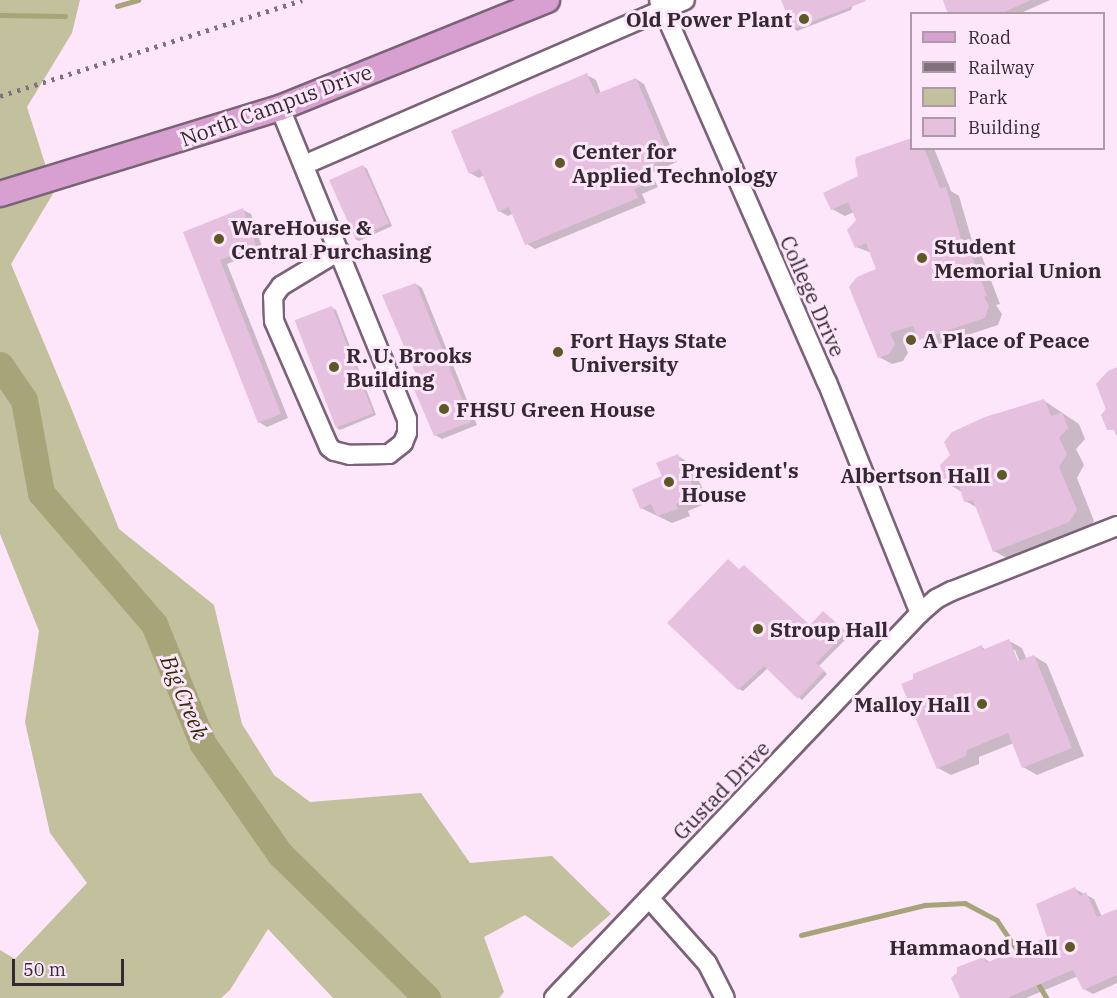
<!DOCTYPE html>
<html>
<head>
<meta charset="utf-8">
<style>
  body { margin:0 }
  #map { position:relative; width:1117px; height:998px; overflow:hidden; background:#fde6f9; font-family:"IBM Plex Serif",serif }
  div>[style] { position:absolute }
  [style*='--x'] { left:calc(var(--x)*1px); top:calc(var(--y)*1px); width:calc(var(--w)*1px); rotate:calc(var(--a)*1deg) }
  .green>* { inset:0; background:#c2c09d }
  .shadow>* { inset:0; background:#0003 }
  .stream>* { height:4.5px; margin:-2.25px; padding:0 2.25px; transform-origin:2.25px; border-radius:2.25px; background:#a7a47a }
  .river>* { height:27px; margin:-13.5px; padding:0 13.5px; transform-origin:13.5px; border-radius:13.5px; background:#a7a47a }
  .building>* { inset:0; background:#e5c1df; transform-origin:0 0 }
  .roads { filter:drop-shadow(2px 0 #7b6377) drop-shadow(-2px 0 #7b6377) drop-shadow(0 2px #7b6377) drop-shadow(0 -2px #7b6377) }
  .minor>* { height:18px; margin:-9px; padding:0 9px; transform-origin:9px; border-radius:9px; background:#fff }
  .major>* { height:24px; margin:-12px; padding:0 12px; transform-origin:12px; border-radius:12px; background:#d7a0d1 }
  .rail>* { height:4.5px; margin-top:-2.25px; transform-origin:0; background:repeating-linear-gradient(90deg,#80717d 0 3px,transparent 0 9px) }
  .dots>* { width:16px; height:16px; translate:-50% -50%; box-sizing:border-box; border:3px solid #fde6f9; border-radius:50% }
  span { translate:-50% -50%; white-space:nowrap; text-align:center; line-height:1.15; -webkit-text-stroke:6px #fde6f9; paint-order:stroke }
  .poi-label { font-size:21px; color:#342932; font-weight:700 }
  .right { translate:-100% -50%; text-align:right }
  .left { translate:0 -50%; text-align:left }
  .street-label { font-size:21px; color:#342932 }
  .water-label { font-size:22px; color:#302d09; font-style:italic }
  .legend { position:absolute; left:910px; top:12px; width:195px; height:138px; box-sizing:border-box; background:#fde6f9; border:2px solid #ad9aa9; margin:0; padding:8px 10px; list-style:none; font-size:18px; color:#342932 }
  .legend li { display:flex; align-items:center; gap:12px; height:30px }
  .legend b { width:30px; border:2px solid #ad9aa9 }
  .scale { position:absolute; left:12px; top:959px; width:112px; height:27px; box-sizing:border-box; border:3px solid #342932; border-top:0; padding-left:8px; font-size:18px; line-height:21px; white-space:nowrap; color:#342932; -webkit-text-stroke:4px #fde6f9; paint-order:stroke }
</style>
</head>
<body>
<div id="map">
  <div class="green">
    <div style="clip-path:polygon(0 0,80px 0,72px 33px,27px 107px,54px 192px,11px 264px,72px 410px,119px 529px,214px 605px,242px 724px,274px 775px,310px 802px,421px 793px,470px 863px,552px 856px,611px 914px,572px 948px,525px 915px,484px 937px,504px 992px,499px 998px,333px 998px,268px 929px,230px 990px,221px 998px,0 998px,0 950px,15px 959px,87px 883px,50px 833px,25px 722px,39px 631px,0 534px)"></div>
  </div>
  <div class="shadow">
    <div style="clip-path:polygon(785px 0,850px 0,853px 5px,851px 10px,797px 31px,794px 28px)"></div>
    <div style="clip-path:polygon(944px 0,1050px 0,1019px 14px,950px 14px)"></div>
    <div style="clip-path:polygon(587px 75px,596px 80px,601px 94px,636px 79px,644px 84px,677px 162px,651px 173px,658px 187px,642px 194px,646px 203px,535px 249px,527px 244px,514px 213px,508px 216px,499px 211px,484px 175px,479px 178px,470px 173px)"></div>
    <div style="clip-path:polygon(912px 148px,934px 148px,951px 191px,959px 196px,975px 251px,981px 254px,1000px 304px,996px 305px,1002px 314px,998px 325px,934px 346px,919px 335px,903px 340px,908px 353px,903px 361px,892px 364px,879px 357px,878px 270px,872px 253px,856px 247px,858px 220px,854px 212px,845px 216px,832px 209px)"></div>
    <div style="clip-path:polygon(363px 166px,367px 169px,392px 226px,359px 241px,355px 239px)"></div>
    <div style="clip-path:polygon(243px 210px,251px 214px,263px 250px,227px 264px,288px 418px,267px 427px,259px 422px,185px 233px)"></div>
    <div style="clip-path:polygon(416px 284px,422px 288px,477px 425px,442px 439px,435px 435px,419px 378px)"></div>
    <div style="clip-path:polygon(332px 308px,336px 310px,376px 415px,340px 430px,337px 428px)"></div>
    <div style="clip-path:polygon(1043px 400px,1079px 424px,1085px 439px,1076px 449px,1084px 465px,1077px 478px,1094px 521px,1087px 531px,1012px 561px,994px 551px,978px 508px,965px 501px,962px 492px,945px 482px)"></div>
    <div style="clip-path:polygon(678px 456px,691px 464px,709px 502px,688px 511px,690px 516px,672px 523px,641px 508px)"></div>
    <div style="clip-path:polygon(740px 570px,811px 626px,824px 613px,850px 635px,819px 666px,827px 674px,802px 700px,768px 668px,743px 691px,739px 689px)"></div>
    <div style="clip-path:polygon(evenodd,1009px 641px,1022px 648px,1027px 660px,1034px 656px,1047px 664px,1084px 756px,1037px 775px,1023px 767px,1014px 743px,979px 757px,979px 764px,951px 775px,938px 768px,982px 647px,986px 650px,1009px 641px,1012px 650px,1015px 650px,1022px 668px,1019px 669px,1012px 650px)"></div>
    <div style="clip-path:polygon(1075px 889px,1094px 899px,1102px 917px,1117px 911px,1117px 983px,1093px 994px,1084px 989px,1078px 976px,1026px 998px,962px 998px,984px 958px,991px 963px,1049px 938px)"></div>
  </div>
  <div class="stream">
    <div style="--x:117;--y:6;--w:22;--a:-16"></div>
    <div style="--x:0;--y:15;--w:65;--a:0.9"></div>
    <div style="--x:801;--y:935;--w:128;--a:-13.6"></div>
    <div style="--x:925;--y:905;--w:40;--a:-2.9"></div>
    <div style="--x:965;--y:903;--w:36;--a:28"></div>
    <div style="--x:997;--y:920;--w:40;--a:56"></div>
    <div style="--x:1036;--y:980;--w:21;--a:59"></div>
  </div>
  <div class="river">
    <div style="--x:0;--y:365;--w:42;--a:55.6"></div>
    <div style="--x:24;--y:400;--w:95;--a:79.6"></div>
    <div style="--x:41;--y:493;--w:173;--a:49.2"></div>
    <div style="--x:154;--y:624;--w:130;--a:67.8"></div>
    <div style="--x:203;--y:744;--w:134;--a:55"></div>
    <div style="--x:280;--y:854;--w:206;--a:44.4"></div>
  </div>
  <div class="building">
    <div style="clip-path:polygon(781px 0,865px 0,866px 1px,793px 29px)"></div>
    <div style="clip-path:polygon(943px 0,1031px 0,1000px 14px,948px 14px)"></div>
    <div style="clip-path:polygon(587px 73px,596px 94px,636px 78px,669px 157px,644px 168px,650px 183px,634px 189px,638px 198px,525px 245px,509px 207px,498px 212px,480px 169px,469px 174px,451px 131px)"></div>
    <div style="clip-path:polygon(912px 138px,912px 148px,924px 148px,940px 188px,946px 187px,963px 246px,968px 245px,987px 296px,984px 297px,989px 306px,985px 318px,919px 340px,913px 326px,890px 333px,895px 344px,889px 354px,878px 358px,849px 287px,857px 277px,876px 269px,866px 243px,855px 248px,847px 230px,856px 220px,848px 202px,831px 210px,823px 193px,858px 176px,855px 161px,856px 157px)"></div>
    <div style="left:363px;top:165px;width:64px;height:37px;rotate:66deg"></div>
    <div style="clip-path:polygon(243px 208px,256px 246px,220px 260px,281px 414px,258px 423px,183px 232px)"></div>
    <div style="clip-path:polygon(416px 283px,471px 422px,434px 436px,410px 380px,417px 377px,382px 295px)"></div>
    <div style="left:332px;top:306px;width:115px;height:40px;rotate:69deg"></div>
    <div style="clip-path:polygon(1117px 367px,1117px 435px,1116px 435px,1114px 430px,1107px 430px,1101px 415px,1106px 409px,1096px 384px,1108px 371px)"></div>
    <div style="clip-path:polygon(1044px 399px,1051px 416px,1062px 412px,1068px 428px,1059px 438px,1067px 454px,1059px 467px,1077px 510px,1069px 522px,993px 552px,973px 500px,964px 502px,958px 482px,944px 483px,940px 465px,950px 455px,944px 442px,952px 432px,985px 417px)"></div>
    <div style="clip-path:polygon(678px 454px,697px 495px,676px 504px,678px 509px,657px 516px,651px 504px,640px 509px,632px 489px,662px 476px,656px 463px)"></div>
    <div style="clip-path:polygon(728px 559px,739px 569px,744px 565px,810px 625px,823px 611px,847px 632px,816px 663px,824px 671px,798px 699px,764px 666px,738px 690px,667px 623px)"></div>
    <div style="clip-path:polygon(1009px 639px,1018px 661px,1034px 655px,1072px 748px,1022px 768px,1008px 733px,967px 750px,966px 756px,937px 769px,901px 684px,913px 679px,913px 674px,951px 658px,982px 645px,982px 650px)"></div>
    <div style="clip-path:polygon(1075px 887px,1080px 896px,1086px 892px,1097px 917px,1117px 909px,1117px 975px,1083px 990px,1073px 970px,1007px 998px,960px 998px,951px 978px,957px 973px,957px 967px,984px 957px,986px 963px,1047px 937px,1036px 904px)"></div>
  </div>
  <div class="roads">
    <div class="minor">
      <div style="--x:659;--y:0;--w:417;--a:66.3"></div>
      <div style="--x:827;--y:382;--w:249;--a:68.1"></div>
      <div style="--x:280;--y:108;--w:336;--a:67.8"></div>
      <div style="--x:407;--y:419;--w:14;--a:90"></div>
      <div style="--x:407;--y:433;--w:11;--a:112"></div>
      <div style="--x:403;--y:443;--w:18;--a:142"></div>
      <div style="--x:389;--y:454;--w:39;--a:179"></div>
      <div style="--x:350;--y:455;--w:16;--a:-166"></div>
      <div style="--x:334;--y:451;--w:6;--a:-141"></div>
      <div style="--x:329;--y:447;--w:137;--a:-113.6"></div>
      <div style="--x:274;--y:321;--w:24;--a:-92"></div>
      <div style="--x:273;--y:297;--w:14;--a:-54"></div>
      <div style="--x:281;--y:286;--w:68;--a:-31.1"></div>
      <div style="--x:304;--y:165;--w:415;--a:-23.4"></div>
      <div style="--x:649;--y:898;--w:87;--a:48.3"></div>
      <div style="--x:707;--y:963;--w:39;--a:63"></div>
      <div style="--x:554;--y:998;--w:531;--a:-46.45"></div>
      <div style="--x:920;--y:613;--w:21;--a:-41"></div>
      <div style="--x:936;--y:599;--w:18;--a:-27"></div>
      <div style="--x:952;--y:591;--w:177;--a:-21.5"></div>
    </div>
    <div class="major">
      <div style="--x:0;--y:194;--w:293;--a:-17.1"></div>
      <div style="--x:280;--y:108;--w:288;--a:-22"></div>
    </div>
  </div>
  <div class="rail">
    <div style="--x:0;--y:96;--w:317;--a:-17.6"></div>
  </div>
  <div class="dots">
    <div style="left:804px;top:19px;background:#5d5825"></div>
    <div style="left:560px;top:163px;background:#5d5825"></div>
    <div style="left:219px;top:239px;background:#5d5825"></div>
    <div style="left:922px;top:258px;background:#5d5825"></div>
    <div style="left:911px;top:340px;background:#5d5825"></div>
    <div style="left:558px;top:352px;background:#5d5825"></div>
    <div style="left:334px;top:367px;background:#5d5825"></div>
    <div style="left:444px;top:409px;background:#5d5825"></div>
    <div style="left:1002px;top:475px;background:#5d5825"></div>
    <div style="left:669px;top:482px;background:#5d5825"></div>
    <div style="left:758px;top:629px;background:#5d5825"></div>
    <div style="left:982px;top:704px;background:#5d5825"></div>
    <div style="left:1070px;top:947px;background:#5d5825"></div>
  </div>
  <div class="poi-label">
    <span class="right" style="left:792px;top:19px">Old Power Plant</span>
    <span class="left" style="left:572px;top:163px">Center for<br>Applied Technology</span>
    <span class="left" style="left:231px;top:239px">WareHouse &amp;<br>Central Purchasing</span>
    <span class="left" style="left:934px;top:258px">Student<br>Memorial Union</span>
    <span class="left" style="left:570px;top:352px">Fort Hays State<br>University</span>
    <span class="left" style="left:923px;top:340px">A Place of Peace</span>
    <span class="left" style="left:346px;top:367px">R. U. Brooks<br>Building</span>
    <span class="left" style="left:456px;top:409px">FHSU Green House</span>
    <span class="left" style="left:681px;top:482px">President's<br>House</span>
    <span class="right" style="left:990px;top:475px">Albertson Hall</span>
    <span class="left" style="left:770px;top:629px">Stroup Hall</span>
    <span class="right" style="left:970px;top:704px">Malloy Hall</span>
    <span class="right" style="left:1058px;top:947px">Hammaond Hall</span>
  </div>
  <div class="street-label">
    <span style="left:276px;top:105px;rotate:-20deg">North Campus Drive</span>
    <span style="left:813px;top:296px;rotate:66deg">College Drive</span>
    <span style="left:721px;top:790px;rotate:-46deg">Gustad Drive</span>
  </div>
  <div class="water-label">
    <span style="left:185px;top:697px;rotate:67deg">Big Creek</span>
  </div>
  <ul class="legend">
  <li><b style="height:8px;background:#d7a0d1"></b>Road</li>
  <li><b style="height:8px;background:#80717d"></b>Railway</li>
  <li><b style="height:16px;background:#c2c09d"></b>Park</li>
  <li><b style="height:16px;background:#e5c1df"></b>Building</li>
  </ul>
  <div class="scale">50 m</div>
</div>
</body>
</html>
